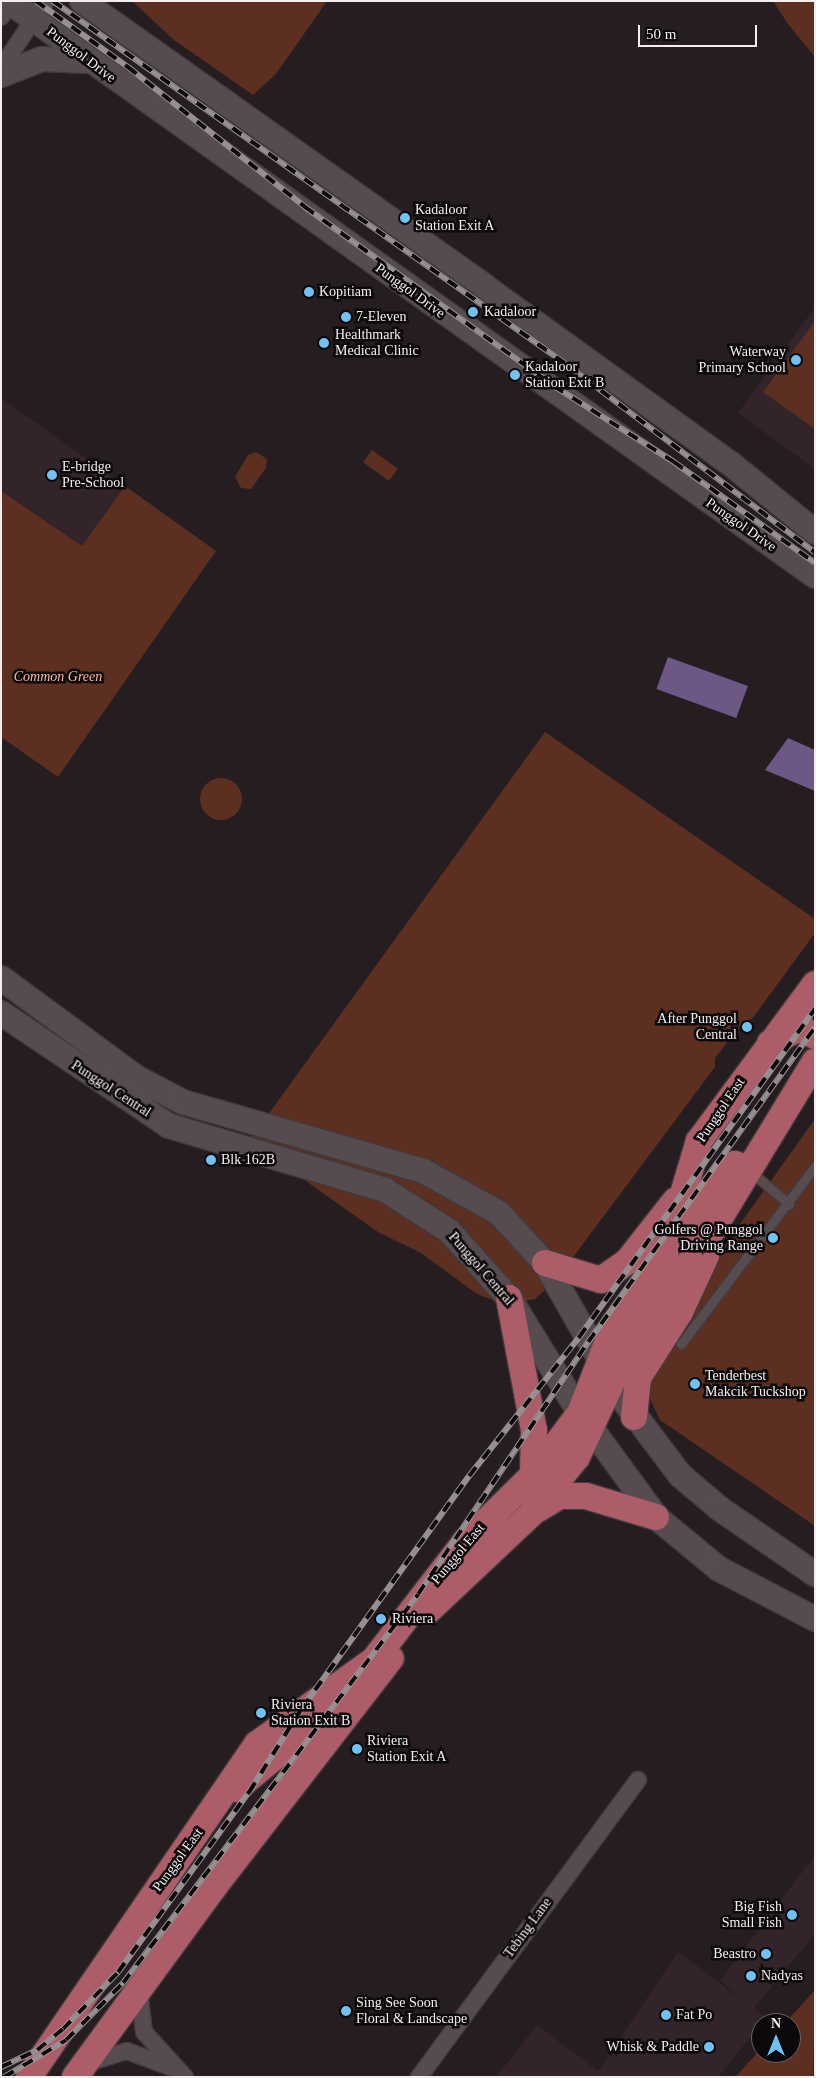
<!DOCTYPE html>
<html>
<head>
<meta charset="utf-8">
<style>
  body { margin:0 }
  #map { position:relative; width:816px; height:2078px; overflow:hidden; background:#261d21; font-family:"Times New Roman",serif }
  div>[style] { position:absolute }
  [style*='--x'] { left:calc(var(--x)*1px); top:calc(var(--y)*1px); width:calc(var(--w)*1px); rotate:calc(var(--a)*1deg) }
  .built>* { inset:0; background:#33242a }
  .green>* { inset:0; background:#5c2f21; transform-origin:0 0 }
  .round { border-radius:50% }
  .water>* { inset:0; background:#6d5785; transform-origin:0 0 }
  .roads { filter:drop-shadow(1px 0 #413a3d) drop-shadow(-1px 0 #413a3d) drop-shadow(0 1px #413a3d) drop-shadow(0 -1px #413a3d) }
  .lane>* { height:9px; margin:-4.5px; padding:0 4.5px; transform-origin:4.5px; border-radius:4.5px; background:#564c50 }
  .street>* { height:16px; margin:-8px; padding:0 8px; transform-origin:8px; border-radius:8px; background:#564c50 }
  .secondary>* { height:24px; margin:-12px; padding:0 12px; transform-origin:12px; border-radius:12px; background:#564c50 }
  .primary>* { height:26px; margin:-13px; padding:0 13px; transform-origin:13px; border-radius:13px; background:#ac5d67 }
  .rail>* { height:5.5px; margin-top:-2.75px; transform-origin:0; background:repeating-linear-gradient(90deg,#0c090a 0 11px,#979092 0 22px); box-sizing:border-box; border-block:1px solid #979092 }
  .dots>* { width:14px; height:14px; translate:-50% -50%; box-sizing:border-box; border:2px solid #0c090a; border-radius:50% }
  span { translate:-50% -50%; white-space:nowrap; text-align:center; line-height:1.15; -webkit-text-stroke:5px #0c090a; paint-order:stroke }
  .street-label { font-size:14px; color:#f4eef0 }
  .poi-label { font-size:14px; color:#f4eef0 }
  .left { translate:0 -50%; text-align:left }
  .right { translate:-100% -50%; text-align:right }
  .park-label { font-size:14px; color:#febaa5; font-style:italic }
  .frame { position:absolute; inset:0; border:2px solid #f4eef0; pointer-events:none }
  .north { position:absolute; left:751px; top:2013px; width:50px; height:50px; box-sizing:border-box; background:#0c090a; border:1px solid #696566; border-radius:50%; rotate:0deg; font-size:14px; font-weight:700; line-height:20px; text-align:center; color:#f4eef0 }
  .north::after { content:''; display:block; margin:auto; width:18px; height:22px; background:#70c2f4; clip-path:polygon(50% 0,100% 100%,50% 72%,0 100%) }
  .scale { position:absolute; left:638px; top:25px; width:119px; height:22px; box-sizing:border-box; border:2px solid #f4eef0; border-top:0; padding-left:6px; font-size:15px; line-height:18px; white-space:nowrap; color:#f4eef0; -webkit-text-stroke:4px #0c090a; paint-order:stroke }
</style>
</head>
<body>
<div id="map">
  <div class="built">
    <div style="clip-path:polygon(815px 307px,815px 469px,738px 413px)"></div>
    <div style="clip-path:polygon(1px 398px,125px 486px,82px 546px,1px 491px)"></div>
    <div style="clip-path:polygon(815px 1855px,815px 1934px,754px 2008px,766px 2018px,718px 2077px,496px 2077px,537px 2025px,598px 2071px,678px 1952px,745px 2002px,720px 1981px)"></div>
  </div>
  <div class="green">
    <div style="clip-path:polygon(132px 1px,327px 1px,276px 74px,253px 95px,174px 40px)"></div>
    <div style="clip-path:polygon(773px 1px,815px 1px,815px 57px,788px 24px)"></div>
    <div style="clip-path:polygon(815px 321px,815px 429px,763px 392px)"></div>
    <div style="left:372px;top:450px;width:32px;height:15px;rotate:36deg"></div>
    <div style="clip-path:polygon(256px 452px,267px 459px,266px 468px,251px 489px,241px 488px,235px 477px,248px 455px)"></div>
    <div style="clip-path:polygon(125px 486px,216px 551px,58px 777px,1px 737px,1px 491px,82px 546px)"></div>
    <div style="clip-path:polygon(545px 732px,815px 919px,815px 933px,752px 1019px,743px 1022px,715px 1058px,715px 1067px,556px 1280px,535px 1299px,506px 1305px,477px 1294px,421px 1253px,378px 1232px,249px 1141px)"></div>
    <div class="round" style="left:200px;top:778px;width:42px;height:42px"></div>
    <div style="clip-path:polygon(815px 1119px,815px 1526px,660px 1420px,644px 1386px,646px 1356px)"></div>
    <div style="clip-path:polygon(815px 1990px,813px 2077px,735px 2077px,761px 2049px,761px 2053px,791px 2053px,791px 2023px,785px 2023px)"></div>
  </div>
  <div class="water">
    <div style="left:668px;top:657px;width:85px;height:34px;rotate:20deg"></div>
    <div style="clip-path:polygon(788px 738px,815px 750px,815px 791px,765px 770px)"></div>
  </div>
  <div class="roads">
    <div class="lane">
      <div style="--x:751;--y:1172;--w:50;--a:40.1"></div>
      <div style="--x:681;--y:1344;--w:223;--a:-53"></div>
    </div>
    <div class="street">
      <div style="--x:1;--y:17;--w:19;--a:-55"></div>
      <div style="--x:1;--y:68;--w:81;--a:-56.1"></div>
      <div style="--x:139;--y:1990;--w:42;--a:83.2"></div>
      <div style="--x:144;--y:2032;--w:61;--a:47.7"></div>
      <div style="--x:87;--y:2063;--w:42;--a:-16.7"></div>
      <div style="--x:127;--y:2051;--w:46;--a:20.4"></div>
      <div style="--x:419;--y:2077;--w:369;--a:-53.6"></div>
    </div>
    <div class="secondary">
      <div style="--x:8;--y:1;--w:991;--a:35.47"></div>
      <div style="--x:82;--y:1;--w:493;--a:35.3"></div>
      <div style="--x:484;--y:286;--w:304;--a:35.8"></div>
      <div style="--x:731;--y:464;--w:108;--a:39"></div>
      <div style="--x:1;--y:75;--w:44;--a:-21.3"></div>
      <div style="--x:42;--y:59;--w:46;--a:2.5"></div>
      <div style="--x:1;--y:978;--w:169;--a:36.3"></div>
      <div style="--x:137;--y:1078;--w:52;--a:27.6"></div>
      <div style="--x:183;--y:1102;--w:250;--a:16"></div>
      <div style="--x:423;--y:1171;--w:87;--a:28.9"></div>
      <div style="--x:499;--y:1213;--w:68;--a:47.4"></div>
      <div style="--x:545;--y:1263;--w:155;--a:60.3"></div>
      <div style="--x:622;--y:1398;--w:96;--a:53"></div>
      <div style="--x:680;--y:1475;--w:52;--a:40.4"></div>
      <div style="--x:720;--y:1509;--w:115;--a:34.4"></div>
      <div style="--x:1;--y:1013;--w:202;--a:33.9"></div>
      <div style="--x:169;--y:1126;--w:225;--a:16.5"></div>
      <div style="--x:385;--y:1190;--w:76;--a:32.6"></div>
      <div style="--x:449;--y:1231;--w:90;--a:48.2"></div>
      <div style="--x:509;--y:1298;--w:135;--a:58.3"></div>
      <div style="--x:580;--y:1413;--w:129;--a:53.8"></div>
      <div style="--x:656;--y:1517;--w:82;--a:39.5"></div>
      <div style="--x:719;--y:1569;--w:108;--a:27.5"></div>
    </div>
    <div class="primary">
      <div style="--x:770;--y:1043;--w:34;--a:-27"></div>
      <div style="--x:800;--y:1028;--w:17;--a:28"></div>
      <div style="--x:676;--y:1239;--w:84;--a:-54.2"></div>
      <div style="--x:725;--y:1171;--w:12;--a:-35"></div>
      <div style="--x:735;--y:1164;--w:13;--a:18"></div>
      <div style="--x:545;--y:1263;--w:59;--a:16.9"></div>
      <div style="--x:601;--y:1280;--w:32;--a:-35"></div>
      <div style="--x:627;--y:1262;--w:78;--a:-51.8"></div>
      <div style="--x:509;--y:1298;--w:134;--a:79.3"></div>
      <div style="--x:534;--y:1430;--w:45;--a:91.3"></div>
      <div style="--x:634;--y:1417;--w:39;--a:-84"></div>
      <div style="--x:638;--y:1378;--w:78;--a:-57.5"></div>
      <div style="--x:680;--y:1312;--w:62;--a:-65.1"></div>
      <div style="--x:538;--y:1509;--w:26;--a:-31"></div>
      <div style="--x:560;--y:1496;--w:26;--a:0"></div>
      <div style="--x:586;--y:1496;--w:73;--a:16.7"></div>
      <div style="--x:427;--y:1612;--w:143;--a:-43.3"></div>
      <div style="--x:531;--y:1514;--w:73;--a:-51.1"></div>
      <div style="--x:577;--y:1457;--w:121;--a:-65.1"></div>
      <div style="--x:628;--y:1347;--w:140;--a:-54"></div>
      <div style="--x:710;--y:1234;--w:202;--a:-58.7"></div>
      <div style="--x:236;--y:1789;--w:136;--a:-39.6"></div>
      <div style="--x:29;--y:2077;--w:404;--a:-55.6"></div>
      <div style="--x:257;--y:1744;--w:144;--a:-35.7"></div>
      <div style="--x:374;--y:1660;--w:148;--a:-52.4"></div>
      <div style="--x:464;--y:1543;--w:97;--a:-44.6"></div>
      <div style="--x:533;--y:1475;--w:78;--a:-52.8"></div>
      <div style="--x:580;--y:1413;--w:97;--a:-68.7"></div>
      <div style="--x:615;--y:1323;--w:85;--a:-54.1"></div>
      <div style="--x:665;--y:1254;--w:118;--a:-73.3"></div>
      <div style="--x:699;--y:1141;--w:195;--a:-53.5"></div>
      <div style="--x:75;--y:2077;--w:235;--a:-53.8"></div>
      <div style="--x:214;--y:1887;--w:289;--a:-52.3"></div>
    </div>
  </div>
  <div class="rail">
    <div style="--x:36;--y:1;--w:113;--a:35.7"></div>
    <div style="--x:128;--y:67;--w:226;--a:38.3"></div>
    <div style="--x:305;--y:207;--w:307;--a:35.7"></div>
    <div style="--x:554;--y:386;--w:142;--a:32.3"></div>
    <div style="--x:674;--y:462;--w:173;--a:35.6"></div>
    <div style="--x:53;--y:1;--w:628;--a:35.28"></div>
    <div style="--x:566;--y:364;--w:312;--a:37.1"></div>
    <div style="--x:1;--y:2067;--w:40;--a:-25"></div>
    <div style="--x:37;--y:2050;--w:33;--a:-39"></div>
    <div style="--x:63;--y:2029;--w:79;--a:-46"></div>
    <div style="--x:118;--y:1972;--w:223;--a:-54"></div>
    <div style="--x:249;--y:1792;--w:99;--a:-57.8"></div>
    <div style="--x:302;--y:1708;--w:286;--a:-54.3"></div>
    <div style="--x:469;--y:1476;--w:177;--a:-51.6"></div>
    <div style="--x:579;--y:1337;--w:404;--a:-54.3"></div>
    <div style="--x:4;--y:2077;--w:72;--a:-30.8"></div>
    <div style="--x:66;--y:2040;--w:81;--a:-45"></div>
    <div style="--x:123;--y:1983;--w:488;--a:-52.8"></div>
    <div style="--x:418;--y:1594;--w:304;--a:-56"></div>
    <div style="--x:588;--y:1342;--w:388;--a:-54.2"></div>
  </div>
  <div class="dots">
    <div style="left:405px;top:218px;background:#70c2f4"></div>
    <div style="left:309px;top:292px;background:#70c2f4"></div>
    <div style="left:473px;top:312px;background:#70c2f4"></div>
    <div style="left:346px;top:317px;background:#70c2f4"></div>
    <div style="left:324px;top:343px;background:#70c2f4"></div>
    <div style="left:796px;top:360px;background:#70c2f4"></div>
    <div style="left:515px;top:375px;background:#70c2f4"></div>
    <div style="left:52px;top:475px;background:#70c2f4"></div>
    <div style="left:747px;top:1027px;background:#70c2f4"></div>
    <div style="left:211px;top:1160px;background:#70c2f4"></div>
    <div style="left:773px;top:1238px;background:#70c2f4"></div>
    <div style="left:695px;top:1384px;background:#70c2f4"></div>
    <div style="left:381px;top:1619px;background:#70c2f4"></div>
    <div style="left:261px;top:1713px;background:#70c2f4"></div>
    <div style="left:357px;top:1749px;background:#70c2f4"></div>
    <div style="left:792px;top:1915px;background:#70c2f4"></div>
    <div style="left:766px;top:1954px;background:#70c2f4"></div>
    <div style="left:751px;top:1976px;background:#70c2f4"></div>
    <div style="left:346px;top:2011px;background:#70c2f4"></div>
    <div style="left:666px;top:2015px;background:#70c2f4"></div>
    <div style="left:709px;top:2047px;background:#70c2f4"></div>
  </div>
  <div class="street-label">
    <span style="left:81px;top:55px;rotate:37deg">Punggol Drive</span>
    <span style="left:410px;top:291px;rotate:36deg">Punggol Drive</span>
    <span style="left:741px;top:525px;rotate:35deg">Punggol Drive</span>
    <span style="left:111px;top:1089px;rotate:33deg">Punggol Central</span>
    <span style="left:721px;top:1110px;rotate:-56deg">Punggol East</span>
    <span style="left:481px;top:1269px;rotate:49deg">Punggol Central</span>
    <span style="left:458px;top:1554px;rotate:-50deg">Punggol East</span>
    <span style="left:178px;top:1860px;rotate:-54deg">Punggol East</span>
    <span style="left:528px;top:1928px;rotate:-54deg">Tebing Lane</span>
  </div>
  <div class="poi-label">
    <span class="left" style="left:415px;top:218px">Kadaloor<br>Station Exit A</span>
    <span class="left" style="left:319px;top:292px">Kopitiam</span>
    <span class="left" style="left:484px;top:312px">Kadaloor</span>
    <span class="left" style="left:356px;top:317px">7-Eleven</span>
    <span class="left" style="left:335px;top:343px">Healthmark<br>Medical Clinic</span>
    <span class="right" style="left:786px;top:360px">Waterway<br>Primary School</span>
    <span class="left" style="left:525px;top:375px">Kadaloor<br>Station Exit B</span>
    <span class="left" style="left:62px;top:475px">E-bridge<br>Pre-School</span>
    <span class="right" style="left:737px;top:1027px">After Punggol<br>Central</span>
    <span class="left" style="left:221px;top:1160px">Blk 162B</span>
    <span class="right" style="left:763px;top:1238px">Golfers @ Punggol<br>Driving Range</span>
    <span class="left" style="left:705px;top:1384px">Tenderbest<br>Makcik Tuckshop</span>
    <span class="left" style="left:392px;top:1619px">Riviera</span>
    <span class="left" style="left:271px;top:1713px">Riviera<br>Station Exit B</span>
    <span class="left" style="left:367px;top:1749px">Riviera<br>Station Exit A</span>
    <span class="right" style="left:782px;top:1915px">Big Fish<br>Small Fish</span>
    <span class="right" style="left:756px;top:1954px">Beastro</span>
    <span class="left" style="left:761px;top:1976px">Nadyas</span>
    <span class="left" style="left:356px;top:2011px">Sing See Soon<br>Floral &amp; Landscape</span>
    <span class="left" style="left:676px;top:2015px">Fat Po</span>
    <span class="right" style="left:699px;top:2047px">Whisk &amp; Paddle</span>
  </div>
  <div class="park-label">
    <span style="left:58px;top:677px">Common Green</span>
  </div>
  <div class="frame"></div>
  <div class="north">N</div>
  <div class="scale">50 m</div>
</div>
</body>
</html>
